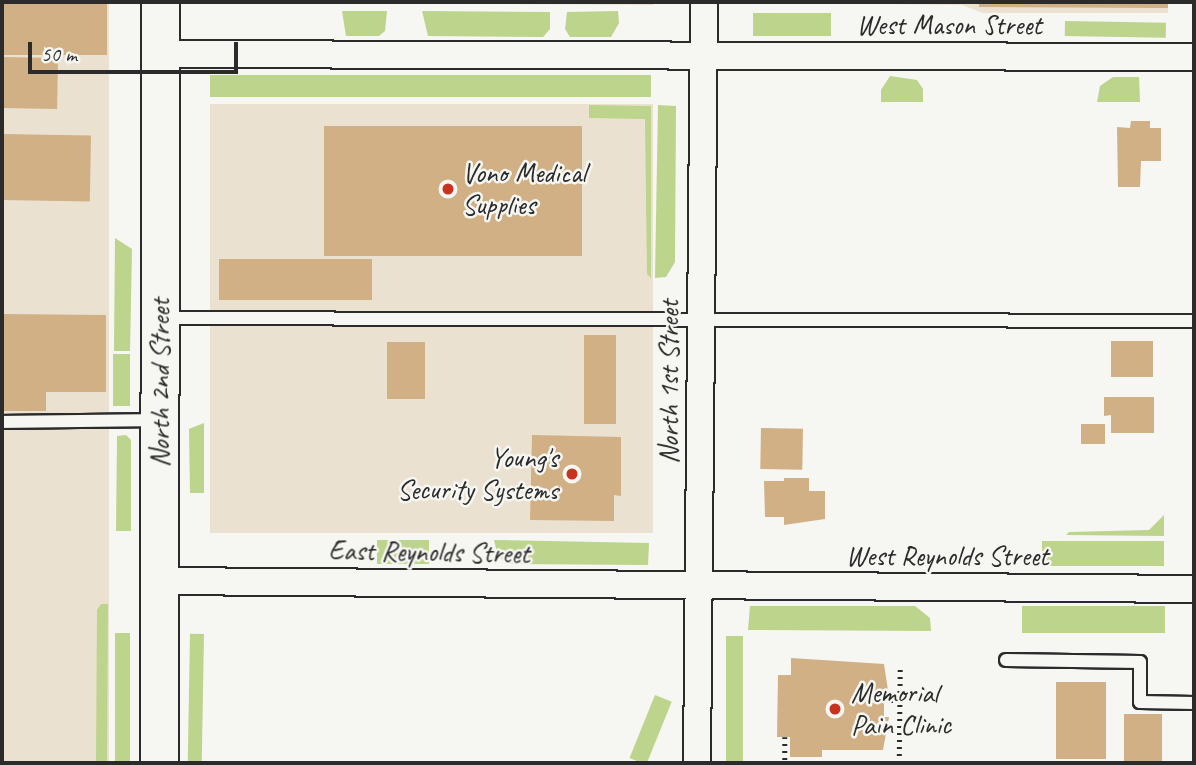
<!DOCTYPE html>
<html>
<head>
<meta charset="utf-8">
<style>
  body { margin:0 }
  #map { position:relative; width:1196px; height:765px; overflow:hidden; background:#f6f6f2; font-family:Caveat,sans-serif }
  div>[style] { position:absolute }
  [style*='--x'] { left:calc(var(--x)*1px); top:calc(var(--y)*1px); width:calc(var(--w)*1px); rotate:calc(var(--a)*1deg) }
  .built>* { inset:0; background:#ebe1d1; transform-origin:0 0 }
  .green>* { inset:0; background:#bcd48b; transform-origin:0 0 }
  .building>* { inset:0; background:#d0b084; transform-origin:0 0 }
  .path>* { height:4.5px; margin-top:-2.25px; transform-origin:0; background:repeating-linear-gradient(90deg,#2b2b2b 0 2px,transparent 0 7px) }
  .roads { filter:drop-shadow(2px 0 #2b2b2b) drop-shadow(-2px 0 #2b2b2b) drop-shadow(0 2px #2b2b2b) drop-shadow(0 -2px #2b2b2b) }
  .service>* { height:12px; margin:-6px; padding:0 6px; transform-origin:6px; border-radius:6px; background:#f6f6f2 }
  .minor>* { height:26px; margin:-13px; padding:0 13px; transform-origin:13px; border-radius:13px; background:#f6f6f2 }
  .secondary>* { height:37px; margin:-18.5px; padding:0 18.5px; transform-origin:18.5px; border-radius:18.5px; background:#f6f6f2 }
  .dots>* { width:19px; height:19px; translate:-50% -50%; box-sizing:border-box; border:4px solid #f6f6f2; border-radius:50% }
  span { translate:-50% -50%; white-space:nowrap; text-align:center; line-height:1.15; -webkit-text-stroke:5px #f6f6f2; paint-order:stroke }
  .street-label { font-size:28px; color:#2b2b2b }
  .poi-label { font-size:28px; color:#2b2b2b }
  .left { translate:0 -50%; text-align:left }
  .right { translate:-100% -50%; text-align:right }
  .frame { position:absolute; inset:0; border:4px solid #2b2b2b; pointer-events:none }
  .scale { position:absolute; left:28px; top:42px; width:210px; height:32px; box-sizing:border-box; border:4px solid #2b2b2b; border-top:0; padding-left:9px; font-size:21px; line-height:24px; white-space:nowrap; color:#2b2b2b; -webkit-text-stroke:5px #f6f6f2; paint-order:stroke }
</style>
</head>
<body>
<div id="map">
  <div class="built">
    <div style="left:2px;top:2px;width:107px;height:761px"></div>
    <div style="clip-path:polygon(209px 2px,653px 2px,653px 5px)"></div>
    <div style="clip-path:polygon(753px 2px,1168px 2px,1168px 13px,983px 13px,962px 5px)"></div>
    <div style="left:210px;top:104px;width:443px;height:429px"></div>
  </div>
  <div class="green">
    <div style="clip-path:polygon(342px 11px,387px 11px,385px 31px,379px 36px,346px 36px)"></div>
    <div style="clip-path:polygon(422px 11px,550px 12px,550px 29px,543px 37px,428px 36px)"></div>
    <div style="clip-path:polygon(618px 11px,619px 23px,611px 37px,570px 37px,565px 29px,567px 12px)"></div>
    <div style="left:753px;top:13px;width:78px;height:23px"></div>
    <div style="left:1065px;top:21px;width:101px;height:15px;rotate:1deg"></div>
    <div style="left:210px;top:75px;width:441px;height:22px"></div>
    <div style="clip-path:polygon(890px 76px,917px 80px,923px 89px,923px 102px,881px 102px,881px 90px)"></div>
    <div style="clip-path:polygon(1113px 77px,1139px 77px,1140px 102px,1097px 102px,1100px 86px)"></div>
    <div style="clip-path:polygon(589px 105px,651px 106px,651px 278px,647px 274px,645px 119px,589px 118px)"></div>
    <div style="clip-path:polygon(658px 105px,676px 106px,675px 262px,666px 277px,655px 278px)"></div>
    <div style="clip-path:polygon(115px 238px,132px 249px,130px 351px,114px 351px)"></div>
    <div style="left:113px;top:354px;width:17px;height:52px"></div>
    <div style="clip-path:polygon(204px 423px,204px 493px,190px 493px,189px 429px)"></div>
    <div style="clip-path:polygon(126px 435px,131px 440px,131px 531px,116px 531px,117px 436px)"></div>
    <div style="clip-path:polygon(1164px 515px,1164px 536px,1066px 535px,1069px 532px,1149px 530px)"></div>
    <div style="left:377px;top:540px;width:52px;height:24px"></div>
    <div style="clip-path:polygon(494px 540px,649px 543px,648px 565px,512px 564px,498px 557px)"></div>
    <div style="left:1042px;top:541px;width:122px;height:25px"></div>
    <div style="clip-path:polygon(101px 604px,108px 604px,107px 763px,96px 763px,97px 610px)"></div>
    <div style="clip-path:polygon(750px 606px,915px 606px,930px 618px,931px 631px,748px 630px)"></div>
    <div style="left:1022px;top:606px;width:143px;height:27px"></div>
    <div style="left:115px;top:633px;width:15px;height:130px"></div>
    <div style="left:204px;top:634px;width:129px;height:14px;rotate:91deg"></div>
    <div style="left:726px;top:636px;width:17px;height:127px"></div>
    <div style="left:655px;top:695px;width:18px;height:68px;rotate:22deg"></div>
  </div>
  <div class="building">
    <div style="clip-path:polygon(979px 2px,1168px 2px,1168px 8px,979px 7px)"></div>
    <div style="left:2px;top:4px;width:105px;height:51px"></div>
    <div style="left:2px;top:57px;width:56px;height:51px;rotate:1deg"></div>
    <div style="clip-path:polygon(1131px 121px,1150px 121px,1150px 128px,1161px 128px,1161px 161px,1141px 161px,1140px 187px,1118px 187px,1117px 127px,1130px 128px)"></div>
    <div style="left:324px;top:126px;width:258px;height:130px"></div>
    <div style="left:2px;top:134px;width:89px;height:66px;rotate:1deg"></div>
    <div style="left:219px;top:259px;width:153px;height:41px"></div>
    <div style="clip-path:polygon(2px 314px,106px 315px,106px 392px,46px 392px,46px 411px,2px 411px)"></div>
    <div style="left:584px;top:335px;width:32px;height:89px"></div>
    <div style="left:1111px;top:341px;width:42px;height:36px"></div>
    <div style="left:387px;top:342px;width:38px;height:57px"></div>
    <div style="clip-path:polygon(1104px 397px,1154px 397px,1154px 433px,1111px 433px,1111px 415px,1104px 416px)"></div>
    <div style="left:1081px;top:424px;width:24px;height:20px"></div>
    <div style="left:761px;top:428px;width:42px;height:41px;rotate:1deg"></div>
    <div style="clip-path:polygon(532px 435px,621px 437px,621px 496px,614px 495px,614px 521px,530px 520px)"></div>
    <div style="clip-path:polygon(784px 478px,809px 478px,809px 491px,825px 491px,825px 519px,784px 525px,784px 517px,765px 517px,764px 481px,784px 481px)"></div>
    <div style="clip-path:polygon(791px 658px,884px 664px,889px 697px,884px 697px,884px 717px,889px 717px,883px 750px,822px 750px,822px 757px,790px 757px,790px 737px,777px 737px,778px 675px,791px 675px)"></div>
    <div style="left:1056px;top:682px;width:50px;height:77px"></div>
    <div style="left:1162px;top:714px;width:49px;height:38px;rotate:90deg"></div>
  </div>
  <div class="path">
    <div style="--x:891;--y:701;--w:9;--a:0"></div>
    <div style="--x:785;--y:737;--w:26;--a:90"></div>
    <div style="--x:899;--y:763;--w:95;--a:-89.4"></div>
  </div>
  <div class="roads">
    <div class="service">
      <div style="--x:161;--y:318;--w:1033;--a:0.17"></div>
      <div style="--x:2;--y:422;--w:154;--a:-0.7"></div>
      <div style="--x:1006;--y:660;--w:134;--a:0.9"></div>
      <div style="--x:1140;--y:662;--w:40;--a:90"></div>
      <div style="--x:1140;--y:702;--w:54;--a:1.1"></div>
    </div>
    <div class="minor">
      <div style="--x:161;--y:54;--w:1033;--a:0.17"></div>
      <div style="--x:159;--y:581;--w:1035;--a:0.44"></div>
      <div style="--x:697;--y:763;--w:761;--a:-89.47"></div>
    </div>
    <div class="secondary">
      <div style="--x:159;--y:763;--w:761;--a:-89.92"></div>
    </div>
  </div>
  <div class="dots">
    <div style="left:448px;top:189px;background:#c8321e"></div>
    <div style="left:572px;top:474px;background:#c8321e"></div>
    <div style="left:835px;top:709px;background:#c8321e"></div>
  </div>
  <div class="street-label">
    <span style="left:949px;top:25px">West Mason Street</span>
    <span style="left:669px;top:382px;rotate:-90deg">North 1st Street</span>
    <span style="left:160px;top:383px;rotate:-90deg">North 2nd Street</span>
    <span style="left:429px;top:552px;rotate:1deg">East Reynolds Street</span>
    <span style="left:947px;top:556px">West Reynolds Street</span>
  </div>
  <div class="poi-label">
    <span class="left" style="left:462px;top:189px">Vono Medical<br>Supplies</span>
    <span class="right" style="left:558px;top:474px">Young's<br>Security Systems</span>
    <span class="left" style="left:851px;top:709px">Memorial<br>Pain Clinic</span>
  </div>
  <div class="frame"></div>
  <div class="scale">50 m</div>
</div>
</body>
</html>
